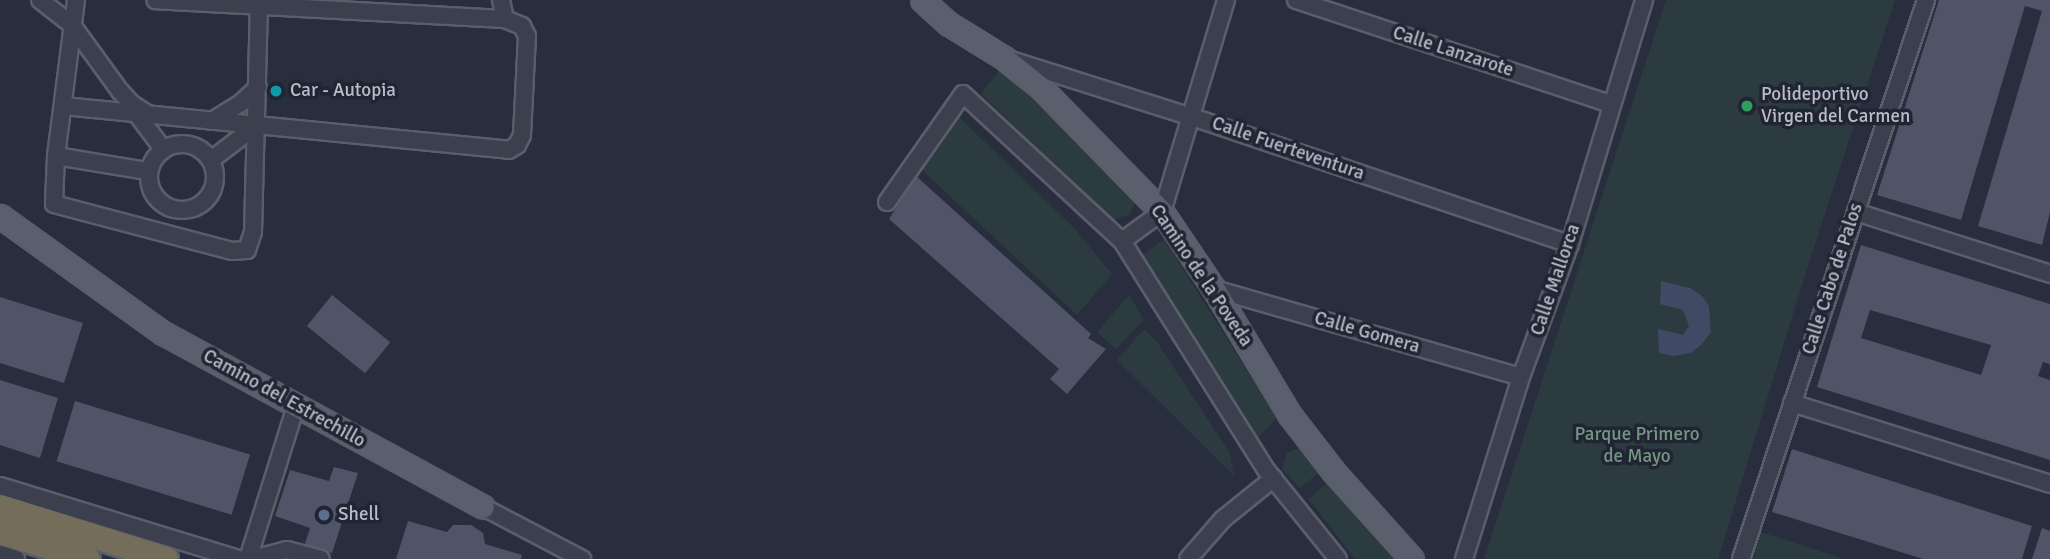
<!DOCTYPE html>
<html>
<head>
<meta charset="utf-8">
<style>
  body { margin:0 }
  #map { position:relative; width:2050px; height:559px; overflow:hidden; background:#282e3d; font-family:Signika,sans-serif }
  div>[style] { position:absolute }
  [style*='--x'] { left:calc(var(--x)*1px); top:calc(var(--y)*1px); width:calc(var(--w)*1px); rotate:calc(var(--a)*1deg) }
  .green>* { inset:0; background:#2b3b3f }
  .water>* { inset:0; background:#404a65 }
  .building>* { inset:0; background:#4f5466; transform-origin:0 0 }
  .roads { filter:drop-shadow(2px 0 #5a5e6b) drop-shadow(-2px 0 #5a5e6b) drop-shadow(0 2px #5a5e6b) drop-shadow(0 -2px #5a5e6b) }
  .minor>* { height:16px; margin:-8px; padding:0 8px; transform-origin:8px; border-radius:8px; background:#3c404e }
  .minor>.ring { margin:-8px; padding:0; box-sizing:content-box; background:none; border:16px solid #3c404e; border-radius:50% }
  .major>* { height:21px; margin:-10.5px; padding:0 10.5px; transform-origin:10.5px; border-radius:10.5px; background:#5a5f6d }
  .highway>* { height:24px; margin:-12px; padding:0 12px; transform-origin:12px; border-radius:12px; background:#736d5a }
  .dots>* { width:19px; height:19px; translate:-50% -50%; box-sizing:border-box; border:4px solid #212533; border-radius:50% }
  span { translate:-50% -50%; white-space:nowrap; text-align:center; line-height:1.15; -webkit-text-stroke:7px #212533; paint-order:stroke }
  .street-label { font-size:19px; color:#b8bcc8 }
  .poi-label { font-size:19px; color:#b8bcc8 }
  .left { translate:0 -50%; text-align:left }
  .park-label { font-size:19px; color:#729780 }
</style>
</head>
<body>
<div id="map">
  <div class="green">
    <div style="clip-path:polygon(1666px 0,1895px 0,1804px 278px,1718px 559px,1484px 559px)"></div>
    <div style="clip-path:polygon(1000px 69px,1102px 164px,1135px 201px,1130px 215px,1112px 220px,981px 94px)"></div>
    <div style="clip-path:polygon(957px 115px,1075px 229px,1112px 274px,1077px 315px,922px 170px)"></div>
    <div style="clip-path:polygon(1164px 239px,1277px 418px,1258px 438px,1140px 257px)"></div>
    <div style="clip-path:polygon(1129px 295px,1144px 320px,1116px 349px,1097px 332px)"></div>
    <div style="clip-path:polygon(1144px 329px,1157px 342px,1230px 453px,1234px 476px,1117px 360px)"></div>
    <div style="clip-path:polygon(1296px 449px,1307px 451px,1323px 469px,1300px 488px,1282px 469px,1287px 453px)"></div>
    <div style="clip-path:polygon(1332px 478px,1397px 559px,1355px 559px,1309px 499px)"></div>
    <div style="clip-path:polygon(1761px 532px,1843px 559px,1753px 559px)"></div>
  </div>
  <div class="water">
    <div style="clip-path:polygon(1661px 281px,1690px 288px,1702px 296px,1709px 306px,1711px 332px,1702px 344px,1691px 353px,1674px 356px,1659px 353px,1658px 329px,1683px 335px,1689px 326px,1683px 310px,1660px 304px)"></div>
  </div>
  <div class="building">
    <div style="clip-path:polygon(1939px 0,2050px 0,2050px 212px,2042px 245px,1978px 226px,2042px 11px,2025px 6px,1961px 220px,1877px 195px)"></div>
    <div style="clip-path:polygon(916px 176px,1091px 334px,1088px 338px,1106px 349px,1067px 394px,1050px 379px,1059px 369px,889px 219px)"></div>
    <div style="clip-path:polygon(evenodd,1861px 245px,2050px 304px,2050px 364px,2043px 362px,2038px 376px,2050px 380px,2050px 460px,1817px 387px,1861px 245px,1870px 310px,1991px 345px,1981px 375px,1861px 338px,1870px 310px)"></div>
    <div style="left:332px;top:295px;width:75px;height:40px;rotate:39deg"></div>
    <div style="clip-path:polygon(0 297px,83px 323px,64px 383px,0 363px)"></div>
    <div style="clip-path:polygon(0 380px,58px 398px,40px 458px,0 445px)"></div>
    <div style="left:75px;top:401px;width:183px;height:63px;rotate:17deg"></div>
    <div style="clip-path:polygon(1792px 449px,2032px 526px,2022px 559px,1923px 559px,1772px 512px)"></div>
    <div style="clip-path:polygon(334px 467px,358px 473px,332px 553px,304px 546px,310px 528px,275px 516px,290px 470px,329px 481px)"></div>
    <div style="clip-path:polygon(408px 521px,447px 532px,453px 525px,471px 525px,483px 533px,485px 544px,522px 555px,521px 559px,396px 559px)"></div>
    <div style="clip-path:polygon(2042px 528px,2050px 531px,2050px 559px,2032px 559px)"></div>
  </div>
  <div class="roads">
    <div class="minor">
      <div style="--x:40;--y:0;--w:41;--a:38"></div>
      <div style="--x:72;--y:25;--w:82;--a:54"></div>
      <div style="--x:120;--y:91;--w:18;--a:47"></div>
      <div style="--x:132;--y:104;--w:17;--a:33"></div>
      <div style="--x:76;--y:0;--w:157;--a:97.3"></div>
      <div style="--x:56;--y:156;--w:48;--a:92.4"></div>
      <div style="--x:54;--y:204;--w:184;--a:14.8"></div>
      <div style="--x:232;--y:251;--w:15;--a:-4"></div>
      <div style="--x:247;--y:250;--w:19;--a:-72"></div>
      <div style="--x:253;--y:232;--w:226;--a:-88.5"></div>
      <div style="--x:501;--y:0;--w:19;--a:78"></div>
      <div style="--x:1296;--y:0;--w:332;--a:18.3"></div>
      <div style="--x:1011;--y:60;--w:187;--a:17.5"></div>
      <div style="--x:1189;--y:116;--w:402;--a:18.6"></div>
      <div style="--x:63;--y:106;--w:448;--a:5.6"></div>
      <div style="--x:509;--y:150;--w:9;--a:-32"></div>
      <div style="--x:517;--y:145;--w:11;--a:-63"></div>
      <div style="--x:522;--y:135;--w:99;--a:-87.1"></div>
      <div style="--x:527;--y:36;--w:11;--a:-117"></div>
      <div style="--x:522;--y:26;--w:18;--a:-158"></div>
      <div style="--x:505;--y:19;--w:350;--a:-176.9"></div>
      <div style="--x:136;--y:113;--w:45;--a:53.1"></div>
      <div style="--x:212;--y:121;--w:36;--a:-32"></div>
      <div style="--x:242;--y:102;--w:22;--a:-43"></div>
      <div class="ring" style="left:149px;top:144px;width:50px;height:50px"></div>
      <div style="--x:56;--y:156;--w:93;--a:9.3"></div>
      <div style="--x:211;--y:160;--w:58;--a:-37.3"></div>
      <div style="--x:887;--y:202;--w:132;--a:-54.9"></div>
      <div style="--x:963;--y:94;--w:217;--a:42.8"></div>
      <div style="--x:1122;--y:241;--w:272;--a:57.8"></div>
      <div style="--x:1267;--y:471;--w:113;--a:51.1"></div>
      <div style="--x:1856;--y:212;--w:204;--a:17.7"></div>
      <div style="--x:1122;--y:241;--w:49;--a:-35.9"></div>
      <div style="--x:1162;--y:212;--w:221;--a:-73.2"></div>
      <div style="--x:1214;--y:289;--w:319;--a:16"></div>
      <div style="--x:1792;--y:403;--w:270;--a:17.4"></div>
      <div style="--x:0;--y:486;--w:250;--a:17"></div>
      <div style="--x:483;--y:507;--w:112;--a:27.7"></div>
      <div style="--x:0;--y:554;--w:17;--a:17"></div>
      <div style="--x:248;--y:559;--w:160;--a:-72.6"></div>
      <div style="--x:253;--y:559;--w:35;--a:-15"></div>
      <div style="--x:287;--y:550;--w:35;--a:15"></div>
      <div style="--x:1188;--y:559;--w:53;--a:-48.8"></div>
      <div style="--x:1223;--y:519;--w:65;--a:-38.8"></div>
      <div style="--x:1464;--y:559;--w:191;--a:-72.6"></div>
      <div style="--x:1521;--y:377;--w:142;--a:-69.8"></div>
      <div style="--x:1570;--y:244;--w:255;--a:-73.1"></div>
      <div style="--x:1741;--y:559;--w:589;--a:-71.69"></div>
    </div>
    <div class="major">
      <div style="--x:922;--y:0;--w:36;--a:42"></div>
      <div style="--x:949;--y:24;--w:65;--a:31.7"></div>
      <div style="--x:1004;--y:58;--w:48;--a:39"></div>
      <div style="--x:1041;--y:88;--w:173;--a:45.7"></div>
      <div style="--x:1162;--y:212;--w:93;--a:56"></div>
      <div style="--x:1214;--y:289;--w:146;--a:59"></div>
      <div style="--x:1289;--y:414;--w:72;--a:52.3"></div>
      <div style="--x:1333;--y:471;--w:118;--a:48.1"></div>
      <div style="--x:0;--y:216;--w:201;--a:35.7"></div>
      <div style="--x:163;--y:333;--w:364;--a:28.5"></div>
    </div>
    <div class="highway">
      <div style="--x:0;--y:507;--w:174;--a:17.4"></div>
      <div style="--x:0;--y:532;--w:92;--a:17.1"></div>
    </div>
  </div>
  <div class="dots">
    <div style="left:276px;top:91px;background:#0f9aa8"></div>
    <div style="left:1747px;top:106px;background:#2e9e5b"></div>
    <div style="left:324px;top:515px;background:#5c6f8a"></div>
  </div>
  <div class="street-label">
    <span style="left:1453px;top:52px;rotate:18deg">Calle Lanzarote</span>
    <span style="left:1288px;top:149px;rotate:19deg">Calle Fuerteventura</span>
    <span style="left:1201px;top:276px;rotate:56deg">Camino de la Poveda</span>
    <span style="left:1833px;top:279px;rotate:-72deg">Calle Cabo de Palos</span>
    <span style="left:1556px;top:280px;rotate:-71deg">Calle Mallorca</span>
    <span style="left:1367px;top:333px;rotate:16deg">Calle Gomera</span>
    <span style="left:284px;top:399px;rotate:29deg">Camino del Estrechillo</span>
  </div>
  <div class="poi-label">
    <span class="left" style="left:290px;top:91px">Car - Autopia</span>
    <span class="left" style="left:1761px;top:106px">Polideportivo<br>Virgen del Carmen</span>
    <span class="left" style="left:338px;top:515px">Shell</span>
  </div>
  <div class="park-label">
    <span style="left:1637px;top:446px">Parque Primero<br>de Mayo</span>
  </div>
</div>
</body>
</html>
